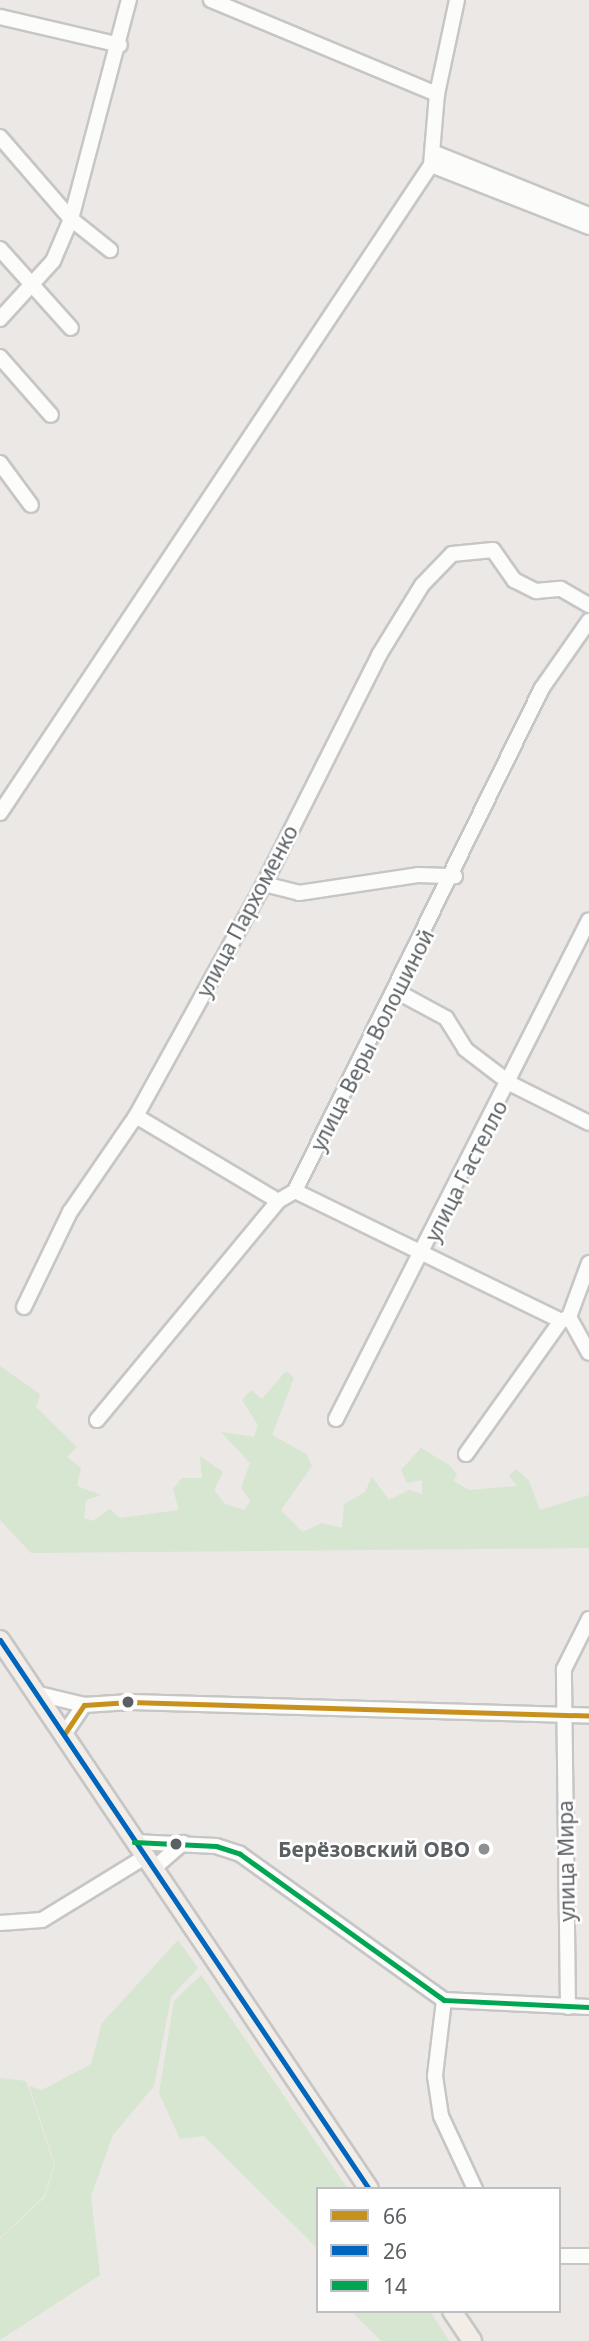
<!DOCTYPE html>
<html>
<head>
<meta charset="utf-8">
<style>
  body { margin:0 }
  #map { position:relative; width:589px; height:2341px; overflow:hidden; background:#ebe8e5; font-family:"Noto Sans",sans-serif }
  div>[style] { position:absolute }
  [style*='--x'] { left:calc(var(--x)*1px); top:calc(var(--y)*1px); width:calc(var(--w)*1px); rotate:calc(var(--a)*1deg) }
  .green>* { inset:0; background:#d6e6d0 }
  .roads { filter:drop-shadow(2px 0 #c6c6c6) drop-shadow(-2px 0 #c6c6c6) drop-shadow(0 2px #c6c6c6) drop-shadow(0 -2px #c6c6c6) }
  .minor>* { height:14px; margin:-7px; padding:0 7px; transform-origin:7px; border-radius:7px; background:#fcfcfb }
  .major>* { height:18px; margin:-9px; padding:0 9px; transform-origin:9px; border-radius:9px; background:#f2eee7 }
  .bus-1>* { height:5px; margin:-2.5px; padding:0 2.5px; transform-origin:2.5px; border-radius:2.5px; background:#c8911e }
  .bus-2>* { height:5px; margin:-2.5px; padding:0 2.5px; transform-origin:2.5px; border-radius:2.5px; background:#0065bd }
  .bus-3>* { height:5px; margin:-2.5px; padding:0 2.5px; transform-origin:2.5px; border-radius:2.5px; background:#00a651 }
  .dots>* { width:19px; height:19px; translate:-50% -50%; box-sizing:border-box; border:4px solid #fff; border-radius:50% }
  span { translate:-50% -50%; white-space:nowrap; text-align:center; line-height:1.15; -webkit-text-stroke:5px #fff; paint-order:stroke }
  .street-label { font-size:21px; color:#5b6063 }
  .poi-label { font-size:21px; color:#5b6063; font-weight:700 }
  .right { translate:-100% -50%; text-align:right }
  .legend { position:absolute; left:316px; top:2187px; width:245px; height:126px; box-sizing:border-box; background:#fff; border:2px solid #bdbfc1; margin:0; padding:9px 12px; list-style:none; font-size:21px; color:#5b6063 }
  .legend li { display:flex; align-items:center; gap:14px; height:35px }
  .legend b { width:35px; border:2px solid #bdbfc1 }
</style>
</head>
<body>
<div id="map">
  <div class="green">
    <div style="clip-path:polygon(0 1366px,40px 1394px,36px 1407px,77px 1447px,67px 1457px,81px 1468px,77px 1486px,101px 1495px,86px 1500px,84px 1518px,93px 1521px,110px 1509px,120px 1518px,179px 1510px,173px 1489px,182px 1478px,202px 1478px,200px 1456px,223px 1472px,214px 1490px,225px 1504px,244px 1510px,250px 1501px,241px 1488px,250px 1463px,221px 1432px,254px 1437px,258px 1425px,242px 1400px,251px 1390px,262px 1399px,286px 1371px,294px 1378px,272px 1435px,306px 1454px,312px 1466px,281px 1510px,302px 1532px,322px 1523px,342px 1528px,344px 1504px,365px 1492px,372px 1477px,389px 1500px,409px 1490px,422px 1494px,422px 1480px,407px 1483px,401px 1470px,421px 1448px,449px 1465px,457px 1474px,454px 1481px,469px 1490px,517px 1486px,509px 1476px,516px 1469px,529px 1481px,540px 1510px,589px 1495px,589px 1548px,31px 1553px,0 1520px)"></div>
    <div style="clip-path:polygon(178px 1940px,198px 1968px,171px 1997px,154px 2086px,113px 2135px,91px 2196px,100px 2275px,0 2340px,0 2239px,45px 2197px,55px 2165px,29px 2086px,42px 2090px,91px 2064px,102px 2023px)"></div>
    <div style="clip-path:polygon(201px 1975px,348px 2189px,318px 2189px,318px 2249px,204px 2136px,180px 2139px,159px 2093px,174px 2001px)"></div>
    <div style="clip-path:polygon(0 2078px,26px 2081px,54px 2165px,44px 2196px,0 2238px)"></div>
    <div style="clip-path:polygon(351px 2311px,430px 2311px,449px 2341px,381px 2341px)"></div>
  </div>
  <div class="roads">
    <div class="minor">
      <div style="--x:211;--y:0;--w:245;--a:22.6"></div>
      <div style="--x:0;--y:17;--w:123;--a:13.1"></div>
      <div style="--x:0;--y:137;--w:108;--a:49.1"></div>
      <div style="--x:71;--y:219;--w:50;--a:38.5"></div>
      <div style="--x:435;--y:153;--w:166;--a:21.9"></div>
      <div style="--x:431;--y:165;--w:170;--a:21.4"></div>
      <div style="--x:0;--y:249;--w:106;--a:48.1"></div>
      <div style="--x:0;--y:319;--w:79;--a:-47.6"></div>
      <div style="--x:53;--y:261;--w:46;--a:-66.8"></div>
      <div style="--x:71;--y:219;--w:227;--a:-75.2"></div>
      <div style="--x:0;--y:357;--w:77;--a:48.7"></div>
      <div style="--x:0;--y:463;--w:52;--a:53.6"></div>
      <div style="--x:0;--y:813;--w:778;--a:-56.37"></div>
      <div style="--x:431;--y:165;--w:71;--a:-85.2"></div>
      <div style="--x:437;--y:94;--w:96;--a:-78"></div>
      <div style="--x:264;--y:884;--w:36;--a:14"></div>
      <div style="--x:299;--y:893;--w:120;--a:-8.6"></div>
      <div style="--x:418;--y:875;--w:37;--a:2"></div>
      <div style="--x:396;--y:991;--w:57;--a:28.4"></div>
      <div style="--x:446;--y:1018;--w:36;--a:58"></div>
      <div style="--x:465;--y:1049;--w:58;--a:37.3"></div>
      <div style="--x:511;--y:1084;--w:87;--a:26.6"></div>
      <div style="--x:136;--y:1116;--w:165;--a:30.9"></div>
      <div style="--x:295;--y:1191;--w:296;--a:26"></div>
      <div style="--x:561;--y:1321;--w:9;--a:-27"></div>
      <div style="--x:589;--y:1263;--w:58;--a:110.3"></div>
      <div style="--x:569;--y:1317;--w:41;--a:60.9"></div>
      <div style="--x:24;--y:1307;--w:106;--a:-64.2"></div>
      <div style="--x:70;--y:1212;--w:116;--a:-55.5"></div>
      <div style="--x:136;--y:1116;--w:265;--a:-61.1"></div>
      <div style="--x:264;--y:884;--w:256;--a:-63.3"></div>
      <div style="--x:379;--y:655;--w:82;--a:-58.4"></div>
      <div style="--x:422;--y:585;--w:43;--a:-45.9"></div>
      <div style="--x:452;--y:554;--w:41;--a:-5.6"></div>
      <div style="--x:493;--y:550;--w:37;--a:55"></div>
      <div style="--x:514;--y:580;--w:25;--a:27"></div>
      <div style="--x:536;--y:591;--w:25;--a:-5"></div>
      <div style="--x:561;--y:589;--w:32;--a:30"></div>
      <div style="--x:336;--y:1419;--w:559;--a:-63.11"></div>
      <div style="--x:97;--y:1420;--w:284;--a:-50.4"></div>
      <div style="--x:278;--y:1201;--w:20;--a:-30"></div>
      <div style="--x:295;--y:1191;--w:560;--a:-63.85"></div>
      <div style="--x:542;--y:688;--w:82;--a:-55"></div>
      <div style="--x:466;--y:1454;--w:163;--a:-54.5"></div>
      <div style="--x:39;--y:1694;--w:46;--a:13.7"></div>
      <div style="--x:65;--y:1733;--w:34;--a:-56"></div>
      <div style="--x:84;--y:1705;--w:46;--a:-3.7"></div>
      <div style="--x:130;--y:1702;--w:459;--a:1.7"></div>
      <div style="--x:134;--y:1842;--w:82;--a:2.8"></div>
      <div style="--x:216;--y:1846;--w:25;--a:18"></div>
      <div style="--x:240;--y:1854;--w:251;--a:35.6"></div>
      <div style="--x:444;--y:2000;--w:145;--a:2.8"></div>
      <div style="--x:153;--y:1869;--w:40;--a:-41"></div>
      <div style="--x:0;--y:1923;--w:42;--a:-4.1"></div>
      <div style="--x:42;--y:1920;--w:121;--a:-31.5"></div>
      <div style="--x:444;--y:2000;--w:77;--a:96.8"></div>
      <div style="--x:435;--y:2076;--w:40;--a:81.5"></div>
      <div style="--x:441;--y:2116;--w:81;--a:65"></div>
      <div style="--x:568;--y:2007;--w:338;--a:-90.7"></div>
      <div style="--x:564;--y:1669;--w:56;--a:-63.4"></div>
      <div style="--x:559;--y:2256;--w:30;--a:0"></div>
    </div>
    <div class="major">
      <div style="--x:0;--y:1640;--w:661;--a:56.09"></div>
      <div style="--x:452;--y:2311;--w:36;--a:56"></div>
    </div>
  </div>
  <div class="bus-1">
    <div style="--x:65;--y:1733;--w:34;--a:-56"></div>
    <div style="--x:84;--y:1705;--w:46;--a:-3.7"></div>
    <div style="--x:130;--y:1702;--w:459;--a:1.7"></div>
  </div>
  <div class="bus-2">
    <div style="--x:0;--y:1640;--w:661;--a:56.09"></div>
  </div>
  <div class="bus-3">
    <div style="--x:134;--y:1842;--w:82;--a:2.8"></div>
    <div style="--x:216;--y:1846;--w:25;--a:18"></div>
    <div style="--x:240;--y:1854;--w:251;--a:35.6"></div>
    <div style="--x:444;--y:2000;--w:145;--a:2.8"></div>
  </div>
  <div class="dots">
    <div style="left:128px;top:1702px;background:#5b6063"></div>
    <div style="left:176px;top:1844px;background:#5b6063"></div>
    <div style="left:484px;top:1849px;background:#8d9090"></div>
  </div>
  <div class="street-label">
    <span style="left:247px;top:911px;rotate:-62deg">улица Пархоменко</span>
    <span style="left:372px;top:1040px;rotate:-63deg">улица Веры Волошиной</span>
    <span style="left:466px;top:1171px;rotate:-63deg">улица Гастелло</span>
    <span style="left:566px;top:1861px;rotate:-91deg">улица Мира</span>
  </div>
  <div class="poi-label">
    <span class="right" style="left:470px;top:1849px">Берёзовский ОВО</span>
  </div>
  <ul class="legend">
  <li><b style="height:9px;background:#c8911e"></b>66</li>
  <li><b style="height:9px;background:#0065bd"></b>26</li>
  <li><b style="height:9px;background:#00a651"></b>14</li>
  </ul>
</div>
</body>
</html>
